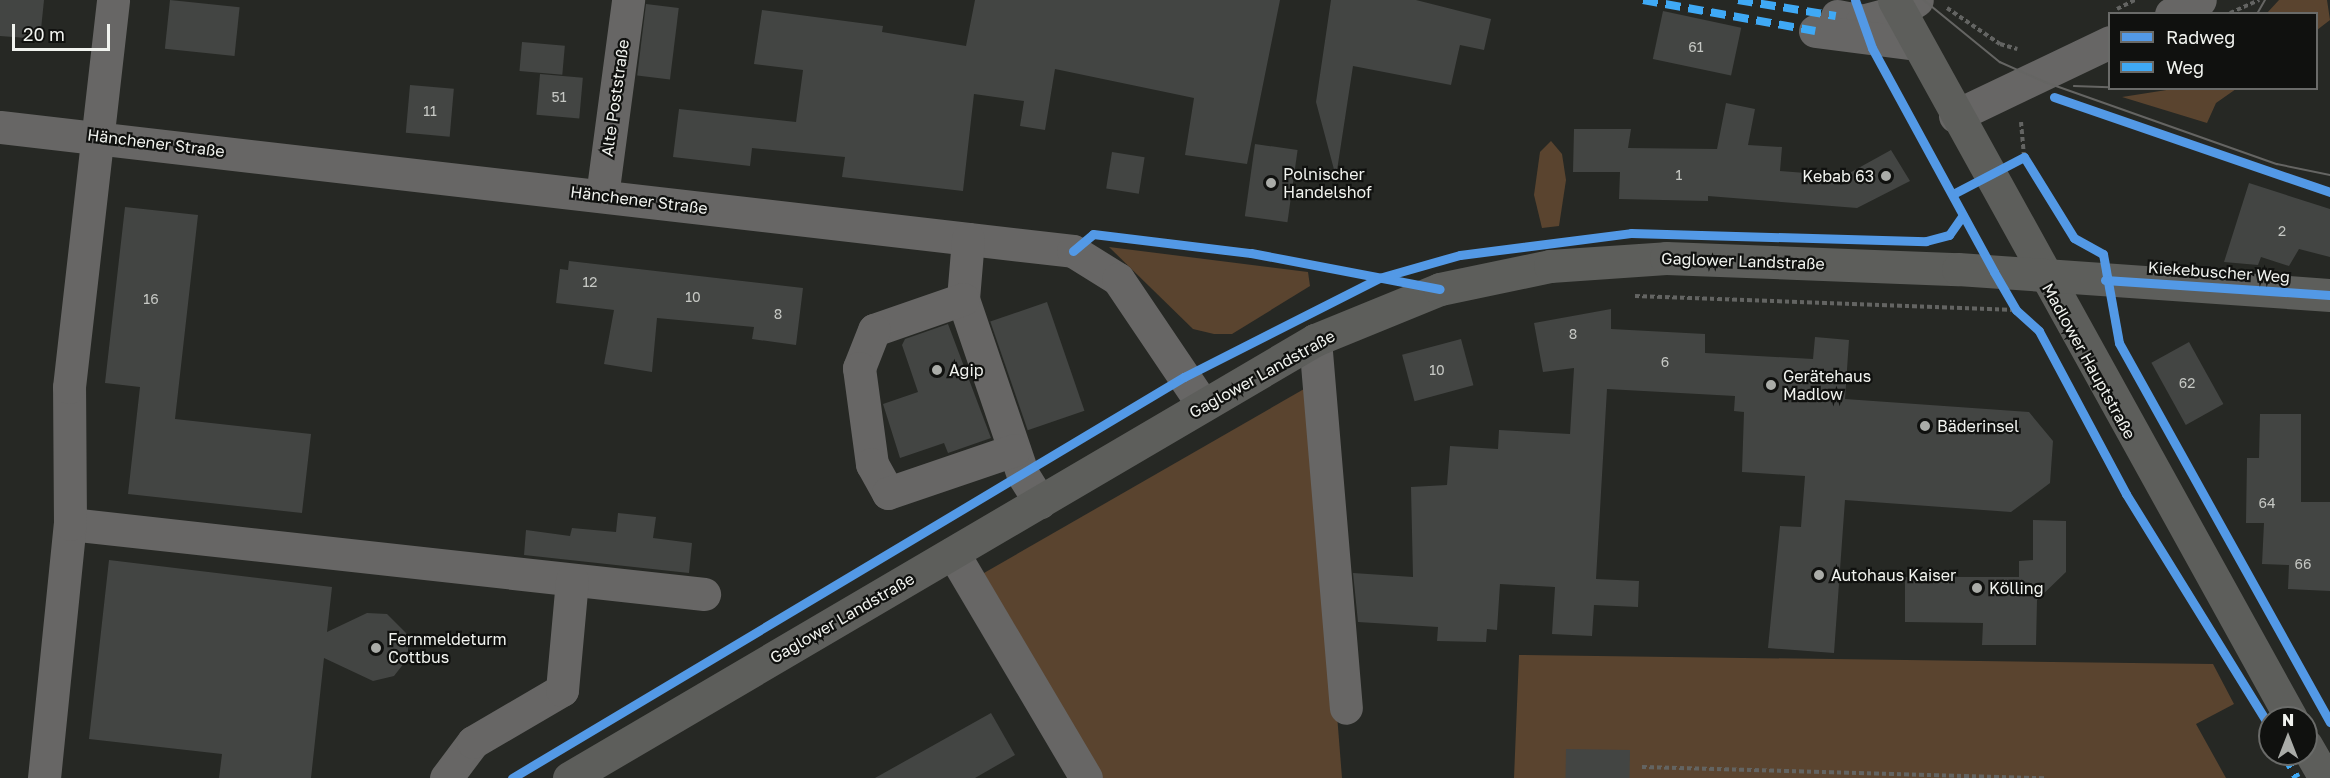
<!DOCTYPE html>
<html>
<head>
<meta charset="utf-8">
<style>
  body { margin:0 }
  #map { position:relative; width:2330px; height:778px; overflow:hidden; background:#262824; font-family:"Golos Text",sans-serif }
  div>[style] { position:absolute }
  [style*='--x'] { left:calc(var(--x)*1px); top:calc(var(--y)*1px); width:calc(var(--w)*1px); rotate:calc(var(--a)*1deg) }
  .green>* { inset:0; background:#5a442f }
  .building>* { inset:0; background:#434543; transform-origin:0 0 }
  .path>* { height:4px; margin-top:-2px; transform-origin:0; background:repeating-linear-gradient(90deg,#636462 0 4.5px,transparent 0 7.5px) }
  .minor>* { height:33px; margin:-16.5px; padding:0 16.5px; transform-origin:16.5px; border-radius:16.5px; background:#676665 }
  .major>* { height:33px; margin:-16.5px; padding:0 16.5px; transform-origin:16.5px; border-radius:16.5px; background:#5d5e5b }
  .tram>* { height:1.5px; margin:-0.75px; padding:0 0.75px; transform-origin:0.75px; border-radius:0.75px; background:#656563 }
  .quiet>* { height:8px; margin-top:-4px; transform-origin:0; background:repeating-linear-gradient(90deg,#3fa9f5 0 15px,transparent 0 23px) }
  .cycleway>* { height:9px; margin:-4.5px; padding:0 4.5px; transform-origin:4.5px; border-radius:4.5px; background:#5399e6 }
  .dots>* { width:16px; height:16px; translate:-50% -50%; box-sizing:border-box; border:3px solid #10110f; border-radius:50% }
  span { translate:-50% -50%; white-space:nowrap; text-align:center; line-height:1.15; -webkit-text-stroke:4.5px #10110f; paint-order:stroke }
  .number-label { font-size:14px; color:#c6c8c4 }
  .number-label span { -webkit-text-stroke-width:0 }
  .street-label { font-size:16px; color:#f1f3ef }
  .poi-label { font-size:16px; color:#f1f3ef }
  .left { translate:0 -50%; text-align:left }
  .right { translate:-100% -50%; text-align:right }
  .legend { position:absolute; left:2108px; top:12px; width:210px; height:78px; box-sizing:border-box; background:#10110f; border:2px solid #6a6b69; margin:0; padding:8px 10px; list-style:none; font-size:18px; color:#f1f3ef }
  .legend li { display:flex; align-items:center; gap:12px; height:30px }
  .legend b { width:30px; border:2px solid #6a6b69 }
  .north { position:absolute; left:2258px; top:706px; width:60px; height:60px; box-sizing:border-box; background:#10110f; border:2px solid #6a6b69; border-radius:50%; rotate:0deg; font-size:16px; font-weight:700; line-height:24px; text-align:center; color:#f1f3ef }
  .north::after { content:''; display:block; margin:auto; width:21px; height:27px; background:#aaaca8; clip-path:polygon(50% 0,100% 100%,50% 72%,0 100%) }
  .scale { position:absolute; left:12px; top:24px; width:98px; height:27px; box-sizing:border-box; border:3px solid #f1f3ef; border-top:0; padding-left:8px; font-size:18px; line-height:21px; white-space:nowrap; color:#f1f3ef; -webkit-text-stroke:4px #10110f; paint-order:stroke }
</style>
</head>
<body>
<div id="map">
  <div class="green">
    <div style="clip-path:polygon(2279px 0,2327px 0,2330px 20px,2317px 30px,2316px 14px,2267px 13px)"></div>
    <div style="clip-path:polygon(2173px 89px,2173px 88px,2236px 89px,2216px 103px,2207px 123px,2122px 97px)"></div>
    <div style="clip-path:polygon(1551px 141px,1562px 154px,1566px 180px,1559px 226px,1542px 228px,1534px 195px,1540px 152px)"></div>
    <div style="clip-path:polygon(1109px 247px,1308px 272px,1310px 286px,1232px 334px,1214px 334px,1193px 329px)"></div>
    <div style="clip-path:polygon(1311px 385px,1342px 778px,1095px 778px,977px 577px)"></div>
    <div style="clip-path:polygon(1519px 655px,2213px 664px,2234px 704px,2196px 724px,2226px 778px,1514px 778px)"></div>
  </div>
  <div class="building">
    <div style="clip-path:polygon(0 0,44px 0,40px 39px,0 36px)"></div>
    <div style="left:170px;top:0;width:70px;height:49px;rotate:6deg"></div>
    <div style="clip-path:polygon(975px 0,1280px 0,1247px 164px,1185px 155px,1194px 98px,1055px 69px,1045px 130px,1020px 126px,1024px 101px,974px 94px,963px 191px,842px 177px,845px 157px,752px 148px,750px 166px,673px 157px,679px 109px,796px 122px,803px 70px,754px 64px,762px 10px,883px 26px,882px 32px,966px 46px)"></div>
    <div style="clip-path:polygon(1331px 0,1416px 0,1491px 19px,1484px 50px,1460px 45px,1451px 85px,1353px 66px,1336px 177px,1316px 102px)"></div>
    <div style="left:646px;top:4px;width:33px;height:72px;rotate:7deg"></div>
    <div style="left:1663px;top:11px;width:80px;height:49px;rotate:12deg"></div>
    <div style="left:522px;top:42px;width:43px;height:29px;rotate:5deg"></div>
    <div style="left:540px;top:74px;width:43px;height:41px;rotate:5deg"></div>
    <div style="left:410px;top:85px;width:44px;height:48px;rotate:5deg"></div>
    <div style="clip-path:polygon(1726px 103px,1755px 109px,1748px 145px,1782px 147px,1780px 171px,1844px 176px,1891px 150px,1910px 181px,1857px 208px,1708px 196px,1708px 201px,1619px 199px,1620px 172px,1573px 172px,1574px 129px,1631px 129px,1628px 148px,1717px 149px)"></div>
    <div style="left:1255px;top:144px;width:43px;height:73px;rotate:8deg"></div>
    <div style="left:1112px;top:152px;width:33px;height:37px;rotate:9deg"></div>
    <div style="clip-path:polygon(2249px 183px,2330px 209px,2330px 257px,2299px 249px,2289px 266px,2261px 257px,2258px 265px,2224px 262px)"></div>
    <div style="clip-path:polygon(125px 207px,198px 215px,175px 419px,311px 434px,302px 513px,128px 494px,140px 387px,105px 383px)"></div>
    <div style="clip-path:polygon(569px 261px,803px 288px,796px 345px,752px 339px,754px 327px,657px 318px,652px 372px,604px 364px,614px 310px,556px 303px,560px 269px,568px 270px)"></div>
    <div style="left:1047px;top:302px;width:115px;height:60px;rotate:71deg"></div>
    <div style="clip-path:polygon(1611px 309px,1611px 329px,1705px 334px,1705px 353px,1813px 359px,1815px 337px,1849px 340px,1845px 399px,2029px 412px,2053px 441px,2050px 483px,2011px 512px,1845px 500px,1834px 653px,1768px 648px,1780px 526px,1801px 527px,1805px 476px,1742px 472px,1744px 412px,1734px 411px,1735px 396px,1607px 389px,1596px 579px,1639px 581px,1638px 607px,1594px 605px,1592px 636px,1552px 634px,1555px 587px,1500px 584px,1497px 630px,1487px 629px,1486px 642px,1437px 641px,1438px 627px,1358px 622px,1353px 573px,1413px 577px,1411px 487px,1447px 485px,1450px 446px,1498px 449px,1499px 430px,1570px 434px,1574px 368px,1543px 372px,1534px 323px)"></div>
    <div style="clip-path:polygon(948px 324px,991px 438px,948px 453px,944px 443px,900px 458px,883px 404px,918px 392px,902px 345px,905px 339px)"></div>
    <div style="left:1461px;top:339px;width:48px;height:61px;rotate:75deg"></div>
    <div style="left:2189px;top:342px;width:71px;height:43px;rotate:61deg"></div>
    <div style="clip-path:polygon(2260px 414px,2301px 414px,2301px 502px,2330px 502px,2330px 591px,2288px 589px,2289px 565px,2262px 564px,2264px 523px,2246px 523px,2247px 458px,2259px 458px)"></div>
    <div style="clip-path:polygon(618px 513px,656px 517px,653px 538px,692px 543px,689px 573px,524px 555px,526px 530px,570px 536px,572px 528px,616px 532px)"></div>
    <div style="clip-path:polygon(2033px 520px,2066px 521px,2066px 572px,2037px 600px,2036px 645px,1982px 645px,1983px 623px,1905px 622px,1905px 577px,2019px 577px,2019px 561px,2033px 560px)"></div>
    <div style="clip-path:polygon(109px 560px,332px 587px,327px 632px,367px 613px,387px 614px,408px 635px,408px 658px,394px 676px,373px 681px,324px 658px,311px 778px,219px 778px,222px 754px,89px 739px)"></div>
    <div style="clip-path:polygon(991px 713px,1015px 755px,975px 778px,875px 778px)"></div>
    <div style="left:1566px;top:749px;width:64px;height:29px;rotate:1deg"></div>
  </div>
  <div class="path">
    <div style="--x:1947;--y:8;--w:64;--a:34.2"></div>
    <div style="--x:2000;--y:44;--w:18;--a:16"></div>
    <div style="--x:2117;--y:9;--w:20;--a:-27"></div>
    <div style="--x:2230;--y:13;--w:32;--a:-24"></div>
    <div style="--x:2021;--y:122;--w:35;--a:85"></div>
    <div style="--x:1635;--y:296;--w:381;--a:2.1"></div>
    <div style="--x:1642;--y:767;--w:404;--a:1.6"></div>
  </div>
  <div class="minor">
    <div style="--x:2171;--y:14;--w:32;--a:-26"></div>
    <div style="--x:1837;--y:16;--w:25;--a:11"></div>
    <div style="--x:1862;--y:21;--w:39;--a:-15"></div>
    <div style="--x:1900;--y:11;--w:20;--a:-33"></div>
    <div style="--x:1815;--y:31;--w:102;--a:7.3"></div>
    <div style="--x:1955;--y:116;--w:172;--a:-25.5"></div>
    <div style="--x:0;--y:127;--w:1080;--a:6.59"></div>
    <div style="--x:1073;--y:251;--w:53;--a:31.9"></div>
    <div style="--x:1118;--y:279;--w:152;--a:56"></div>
    <div style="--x:602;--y:196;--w:198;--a:-82.4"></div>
    <div style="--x:968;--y:239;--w:60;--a:94.8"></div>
    <div style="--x:963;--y:299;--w:186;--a:71.2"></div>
    <div style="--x:1023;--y:475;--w:32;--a:58"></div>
    <div style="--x:963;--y:299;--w:94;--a:160.8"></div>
    <div style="--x:874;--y:330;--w:41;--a:111.5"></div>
    <div style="--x:859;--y:368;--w:97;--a:82.3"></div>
    <div style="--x:872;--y:464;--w:33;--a:61"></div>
    <div style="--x:888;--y:493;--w:133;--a:-18.8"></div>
    <div style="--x:1315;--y:340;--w:369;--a:85.2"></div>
    <div style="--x:70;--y:524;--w:638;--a:6.3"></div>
    <div style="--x:953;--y:553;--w:261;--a:59.4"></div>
    <div style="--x:44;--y:778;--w:255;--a:-84.2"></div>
    <div style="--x:70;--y:524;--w:137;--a:-90.4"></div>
    <div style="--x:69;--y:387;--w:389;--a:-83.5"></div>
    <div style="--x:446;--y:778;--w:45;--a:-53.1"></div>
    <div style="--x:473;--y:742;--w:103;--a:-30.3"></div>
    <div style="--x:562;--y:690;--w:110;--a:-84.8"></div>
  </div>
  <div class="major">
    <div style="--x:1894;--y:0;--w:820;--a:61.06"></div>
    <div style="--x:2306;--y:745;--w:38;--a:60"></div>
    <div style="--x:569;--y:778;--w:865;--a:-30.42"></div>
    <div style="--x:1315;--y:340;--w:135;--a:-22.2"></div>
    <div style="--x:1440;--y:289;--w:112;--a:-11.8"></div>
    <div style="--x:1550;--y:266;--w:116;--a:-3.9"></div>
    <div style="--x:1666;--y:258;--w:292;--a:2.2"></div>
    <div style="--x:1958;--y:269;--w:373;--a:4"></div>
  </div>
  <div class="tram">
    <div style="--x:1924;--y:0;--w:98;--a:39.2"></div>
    <div style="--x:2000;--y:62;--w:49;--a:24"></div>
    <div style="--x:2045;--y:82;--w:246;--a:19.5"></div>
    <div style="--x:2277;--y:164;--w:54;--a:11.7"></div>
    <div style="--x:2257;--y:14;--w:16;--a:-60"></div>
    <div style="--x:2074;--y:86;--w:56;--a:2"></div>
  </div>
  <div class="quiet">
    <div style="--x:1643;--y:0;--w:175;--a:10.2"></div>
    <div style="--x:1738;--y:0;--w:99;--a:9.3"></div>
    <div style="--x:2284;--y:754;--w:27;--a:62"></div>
  </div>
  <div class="cycleway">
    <div style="--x:1855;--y:0;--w:51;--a:70.5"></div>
    <div style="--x:1872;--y:48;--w:255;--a:61.4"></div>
    <div style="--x:1994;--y:272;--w:44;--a:59.9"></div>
    <div style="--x:2016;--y:310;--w:31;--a:42"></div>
    <div style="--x:2039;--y:331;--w:185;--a:61.9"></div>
    <div style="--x:2126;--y:494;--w:274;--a:58.3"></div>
    <div style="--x:2054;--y:97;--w:292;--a:19"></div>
    <div style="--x:1953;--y:194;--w:80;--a:-27.5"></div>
    <div style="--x:2024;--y:157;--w:95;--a:58.3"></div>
    <div style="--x:2074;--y:238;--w:33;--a:29"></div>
    <div style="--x:2103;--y:254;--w:90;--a:79.8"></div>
    <div style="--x:2119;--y:343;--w:434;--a:60.9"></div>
    <div style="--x:1073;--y:251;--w:26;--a:-40"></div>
    <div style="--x:1093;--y:234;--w:159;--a:6.9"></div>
    <div style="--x:1251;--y:253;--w:192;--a:10.8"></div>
    <div style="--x:2105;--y:280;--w:225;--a:3.8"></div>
    <div style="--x:512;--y:778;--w:783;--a:-30.83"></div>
    <div style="--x:1184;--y:377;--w:219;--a:-26.9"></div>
    <div style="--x:1379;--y:278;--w:84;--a:-15.9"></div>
    <div style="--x:1460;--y:255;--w:172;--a:-7.3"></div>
    <div style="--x:1631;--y:233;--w:295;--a:1.6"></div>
    <div style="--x:1926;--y:241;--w:24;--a:-15"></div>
    <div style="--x:1949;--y:235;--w:24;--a:-55"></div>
  </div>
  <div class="dots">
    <div style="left:1886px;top:176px;background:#aaaca8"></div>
    <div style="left:1271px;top:183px;background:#aaaca8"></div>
    <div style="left:937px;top:370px;background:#aaaca8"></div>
    <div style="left:1771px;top:385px;background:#aaaca8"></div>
    <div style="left:1925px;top:426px;background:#aaaca8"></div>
    <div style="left:1819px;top:575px;background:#aaaca8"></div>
    <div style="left:1977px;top:588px;background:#aaaca8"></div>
    <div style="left:376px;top:648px;background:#aaaca8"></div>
  </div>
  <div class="number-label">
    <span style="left:1696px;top:47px">61</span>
    <span style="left:559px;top:97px">51</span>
    <span style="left:430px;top:111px">11</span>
    <span style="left:1679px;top:175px">1</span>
    <span style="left:2282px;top:231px">2</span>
    <span style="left:590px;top:282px">12</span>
    <span style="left:693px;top:297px">10</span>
    <span style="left:151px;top:299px">16</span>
    <span style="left:778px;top:314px">8</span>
    <span style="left:1573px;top:334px">8</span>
    <span style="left:1665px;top:362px">6</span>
    <span style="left:1437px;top:370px">10</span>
    <span style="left:2187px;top:383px">62</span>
    <span style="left:2267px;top:503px">64</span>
    <span style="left:2303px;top:564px">66</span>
  </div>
  <div class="street-label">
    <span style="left:615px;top:98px;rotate:-82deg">Alte Poststraße</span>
    <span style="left:156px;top:143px;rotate:7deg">Hänchener Straße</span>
    <span style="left:639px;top:200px;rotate:7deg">Hänchener Straße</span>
    <span style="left:1743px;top:261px;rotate:2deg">Gaglower Landstraße</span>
    <span style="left:2219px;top:272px;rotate:4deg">Kiekebuscher Weg</span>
    <span style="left:2089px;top:361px;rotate:61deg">Madlower Hauptstraße</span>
    <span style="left:1262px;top:374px;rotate:-29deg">Gaglower Landstraße</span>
    <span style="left:842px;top:618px;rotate:-30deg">Gaglower Landstraße</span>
  </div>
  <div class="poi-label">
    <span class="left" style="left:1283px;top:183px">Polnischer<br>Handelshof</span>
    <span class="right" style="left:1874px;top:176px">Kebab 63</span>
    <span class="left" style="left:949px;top:370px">Agip</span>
    <span class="left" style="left:1783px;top:385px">Gerätehaus<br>Madlow</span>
    <span class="left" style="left:1937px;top:426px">Bäderinsel</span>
    <span class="left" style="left:1831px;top:575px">Autohaus Kaiser</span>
    <span class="left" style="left:1989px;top:588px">Kölling</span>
    <span class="left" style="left:388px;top:648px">Fernmeldeturm<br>Cottbus</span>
  </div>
  <ul class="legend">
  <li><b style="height:8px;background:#5399e6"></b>Radweg</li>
  <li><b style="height:8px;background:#3fa9f5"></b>Weg</li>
  </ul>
  <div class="north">N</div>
  <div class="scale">20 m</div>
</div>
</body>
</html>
